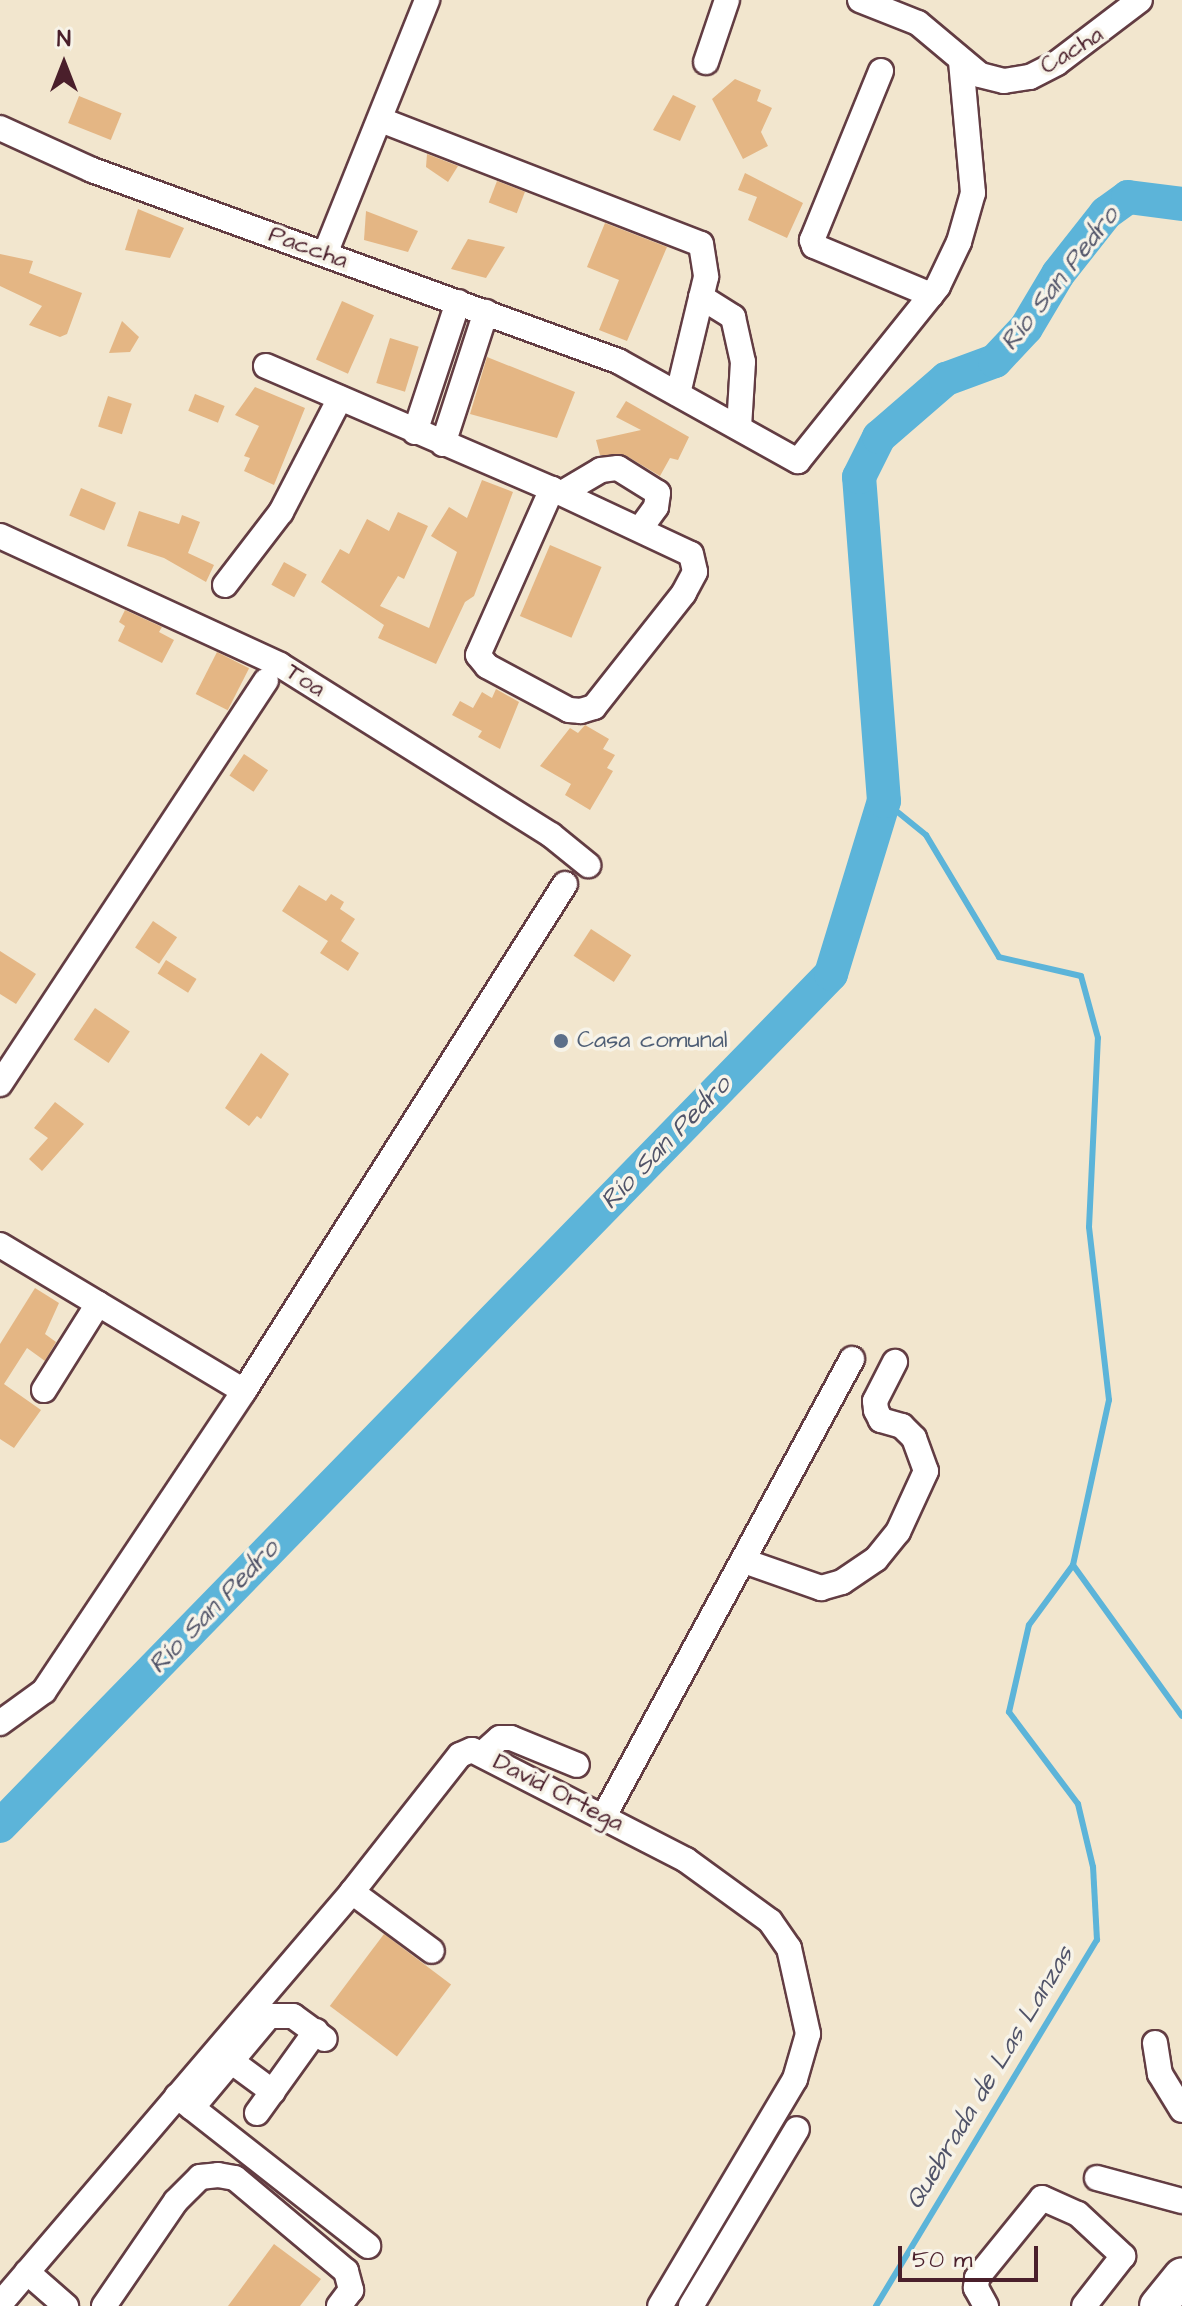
<!DOCTYPE html>
<html>
<head>
<meta charset="utf-8">
<style>
  body { margin:0 }
  #map { position:relative; width:1182px; height:2306px; overflow:hidden; background:#f2e6ce; font-family:"Architects Daughter",sans-serif }
  div>[style] { position:absolute }
  [style*='--x'] { left:calc(var(--x)*1px); top:calc(var(--y)*1px); width:calc(var(--w)*1px); rotate:calc(var(--a)*1deg) }
  .stream>* { height:6px; margin:-3px; padding:0 3px; transform-origin:3px; border-radius:3px; background:#5cb4d9 }
  .river>* { height:34px; margin:-17px; padding:0 17px; transform-origin:17px; border-radius:17px; background:#5cb4d9 }
  .building>* { inset:0; background:#e4b684; transform-origin:0 0 }
  .roads { filter:drop-shadow(2px 0 #633d43) drop-shadow(-2px 0 #633d43) drop-shadow(0 2px #633d43) drop-shadow(0 -2px #633d43) }
  .minor>* { height:24px; margin:-12px; padding:0 12px; transform-origin:12px; border-radius:12px; background:#fff }
  .highway>* { height:36px; margin:-18px; padding:0 18px; transform-origin:18px; border-radius:18px; background:#fff }
  .dots>* { width:22px; height:22px; translate:-50% -50%; box-sizing:border-box; border:4px solid #f7f3e8; border-radius:50% }
  span { translate:-50% -50%; white-space:nowrap; text-align:center; line-height:1.15; -webkit-text-stroke:7px #f7f3e8; paint-order:stroke }
  .street-label { font-size:24px; color:#4a1f2b }
  .service-label { font-size:24px; color:#4e5e75 }
  .left { translate:0 -50%; text-align:left }
  .water-label { font-size:26px; color:#505368; font-style:italic }
  .north { position:absolute; left:24px; top:24px; width:80px; height:80px; -webkit-text-stroke:6px #f7f3e8; paint-order:stroke; rotate:0deg; font-size:22px; font-weight:700; line-height:32px; text-align:center; color:#4a1f2b }
  .north::after { content:''; display:block; margin:auto; width:28px; height:36px; background:#4a1f2b; clip-path:polygon(50% 0,100% 100%,50% 72%,0 100%) }
  .scale { position:absolute; left:898px; top:2246px; width:140px; height:36px; box-sizing:border-box; border:4px solid #4a1f2b; border-top:0; padding-left:10px; font-size:24px; line-height:28px; white-space:nowrap; color:#4a1f2b; -webkit-text-stroke:6px #f7f3e8; paint-order:stroke }
</style>
</head>
<body>
<div id="map">
  <div class="stream">
    <div style="--x:1073;--y:1565;--w:186;--a:54.2"></div>
    <div style="--x:876;--y:2306;--w:428;--a:-58.9"></div>
    <div style="--x:1097;--y:1940;--w:73;--a:-93.1"></div>
    <div style="--x:1093;--y:1867;--w:65;--a:-103.4"></div>
    <div style="--x:1078;--y:1804;--w:115;--a:-126.9"></div>
    <div style="--x:1009;--y:1712;--w:89;--a:-77.1"></div>
    <div style="--x:1029;--y:1625;--w:74;--a:-53.7"></div>
    <div style="--x:1073;--y:1565;--w:169;--a:-77.7"></div>
    <div style="--x:1109;--y:1400;--w:174;--a:-96.6"></div>
    <div style="--x:1089;--y:1227;--w:189;--a:-87.3"></div>
    <div style="--x:1098;--y:1038;--w:64;--a:-105.3"></div>
    <div style="--x:1081;--y:976;--w:84;--a:-167"></div>
    <div style="--x:999;--y:957;--w:142;--a:-120.9"></div>
    <div style="--x:926;--y:835;--w:54;--a:-141"></div>
  </div>
  <div class="river">
    <div style="--x:0;--y:1826;--w:1190;--a:-45.71"></div>
    <div style="--x:831;--y:974;--w:181;--a:-73"></div>
    <div style="--x:884;--y:801;--w:325;--a:-94.4"></div>
    <div style="--x:859;--y:477;--w:45;--a:-63.4"></div>
    <div style="--x:879;--y:437;--w:89;--a:-40.9"></div>
    <div style="--x:946;--y:379;--w:52;--a:-20.2"></div>
    <div style="--x:995;--y:361;--w:45;--a:-46.8"></div>
    <div style="--x:1026;--y:328;--w:63;--a:-59.3"></div>
    <div style="--x:1058;--y:274;--w:78;--a:-51.8"></div>
    <div style="--x:1106;--y:213;--w:27;--a:-36"></div>
    <div style="--x:1128;--y:197;--w:54;--a:7.4"></div>
  </div>
  <div class="building">
    <div style="clip-path:polygon(735px 79px,761px 90px,757px 101px,772px 108px,761px 132px,768px 146px,743px 159px,712px 99px)"></div>
    <div style="clip-path:polygon(673px 95px,696px 106px,680px 141px,653px 130px)"></div>
    <div style="left:79px;top:96px;width:46px;height:29px;rotate:22deg"></div>
    <div style="clip-path:polygon(427px 154px,458px 166px,448px 182px,426px 167px)"></div>
    <div style="clip-path:polygon(745px 173px,803px 203px,787px 238px,748px 220px,757px 197px,738px 190px)"></div>
    <div style="left:497px;top:181px;width:30px;height:23px;rotate:21deg"></div>
    <div style="clip-path:polygon(138px 209px,184px 228px,170px 258px,125px 250px)"></div>
    <div style="clip-path:polygon(366px 211px,418px 231px,408px 252px,364px 240px)"></div>
    <div style="clip-path:polygon(605px 223px,667px 247px,627px 341px,599px 330px,619px 280px,587px 267px)"></div>
    <div style="clip-path:polygon(468px 239px,505px 247px,486px 278px,451px 269px)"></div>
    <div style="clip-path:polygon(0 254px,33px 261px,29px 273px,82px 293px,67px 334px,60px 337px,29px 325px,42px 306px,0 286px)"></div>
    <div style="left:342px;top:301px;width:35px;height:64px;rotate:24deg"></div>
    <div style="clip-path:polygon(122px 321px,139px 337px,130px 352px,109px 353px)"></div>
    <div style="left:390px;top:338px;width:30px;height:47px;rotate:17deg"></div>
    <div style="clip-path:polygon(487px 357px,575px 392px,557px 438px,470px 414px)"></div>
    <div style="clip-path:polygon(255px 387px,305px 408px,274px 485px,244px 471px,250px 458px,244px 456px,259px 426px,235px 415px)"></div>
    <div style="left:195px;top:394px;width:32px;height:18px;rotate:22deg"></div>
    <div style="left:108px;top:396px;width:25px;height:32px;rotate:18deg"></div>
    <div style="clip-path:polygon(626px 401px,689px 437px,678px 460px,670px 458px,660px 476px,625px 455px,600px 455px,596px 440px,641px 430px,616px 417px)"></div>
    <div style="clip-path:polygon(482px 480px,513px 492px,474px 596px,465px 602px,436px 664px,378px 638px,384px 625px,321px 582px,340px 549px,349px 554px,367px 519px,389px 531px,398px 512px,428px 526px,404px 579px,398px 576px,380px 606px,429px 628px,457px 552px,431px 536px,449px 507px,467px 518px)"></div>
    <div style="left:81px;top:488px;width:38px;height:30px;rotate:23deg"></div>
    <div style="clip-path:polygon(139px 511px,179px 524px,182px 515px,200px 522px,188px 553px,214px 565px,206px 582px,164px 558px,127px 546px)"></div>
    <div style="left:550px;top:545px;width:56px;height:77px;rotate:23deg"></div>
    <div style="left:284px;top:562px;width:26px;height:26px;rotate:29deg"></div>
    <div style="clip-path:polygon(125px 610px,162px 627px,159px 632px,174px 640px,162px 663px,118px 641px,125px 626px,119px 622px)"></div>
    <div style="left:217px;top:652px;width:36px;height:47px;rotate:27deg"></div>
    <div style="clip-path:polygon(496px 689px,519px 702px,500px 749px,478px 737px,482px 731px,452px 715px,460px 701px,473px 708px,482px 692px,492px 698px)"></div>
    <div style="clip-path:polygon(585px 725px,609px 739px,603px 749px,615px 755px,607px 768px,613px 771px,590px 810px,565px 795px,571px 784px,540px 766px,570px 728px,578px 733px)"></div>
    <div style="left:244px;top:754px;width:29px;height:26px;rotate:34deg"></div>
    <div style="clip-path:polygon(299px 885px,326px 901px,331px 894px,344px 902px,340px 909px,355px 919px,341px 941px,359px 953px,348px 971px,320px 953px,328px 941px,282px 911px)"></div>
    <div style="left:153px;top:921px;width:29px;height:32px;rotate:34deg"></div>
    <div style="left:591px;top:929px;width:48px;height:32px;rotate:33deg"></div>
    <div style="clip-path:polygon(0 951px,36px 974px,16px 1004px,0 994px)"></div>
    <div style="left:166px;top:960px;width:36px;height:16px;rotate:32deg"></div>
    <div style="left:95px;top:1008px;width:42px;height:38px;rotate:34deg"></div>
    <div style="clip-path:polygon(261px 1053px,289px 1074px,261px 1119px,257px 1116px,249px 1126px,225px 1108px)"></div>
    <div style="clip-path:polygon(55px 1102px,84px 1124px,42px 1171px,29px 1159px,48px 1138px,34px 1128px)"></div>
    <div style="clip-path:polygon(35px 1288px,59px 1303px,45px 1334px,56px 1342px,45px 1361px,27px 1348px,4px 1384px,41px 1410px,14px 1448px,0 1439px,0 1344px)"></div>
    <div style="left:384px;top:1934px;width:84px;height:90px;rotate:37deg"></div>
    <div style="clip-path:polygon(274px 2244px,321px 2279px,300px 2306px,228px 2306px)"></div>
  </div>
  <div class="roads">
    <div class="minor">
      <div style="--x:860;--y:0;--w:62;--a:21.6"></div>
      <div style="--x:918;--y:23;--w:81;--a:40"></div>
      <div style="--x:980;--y:75;--w:25;--a:14"></div>
      <div style="--x:1004;--y:81;--w:26;--a:-9"></div>
      <div style="--x:1030;--y:77;--w:30;--a:-27"></div>
      <div style="--x:1057;--y:63;--w:104;--a:-37.2"></div>
      <div style="--x:706;--y:62;--w:65;--a:-71.3"></div>
      <div style="--x:881;--y:71;--w:183;--a:112.2"></div>
      <div style="--x:812;--y:240;--w:6;--a:72"></div>
      <div style="--x:814;--y:246;--w:127;--a:22.7"></div>
      <div style="--x:381;--y:120;--w:343;--a:21.2"></div>
      <div style="--x:701;--y:244;--w:33;--a:81"></div>
      <div style="--x:706;--y:277;--w:120;--a:103.5"></div>
      <div style="--x:0;--y:128;--w:101;--a:24.5"></div>
      <div style="--x:92;--y:170;--w:560;--a:19.96"></div>
      <div style="--x:618;--y:361;--w:206;--a:29.1"></div>
      <div style="--x:798;--y:461;--w:224;--a:-51.3"></div>
      <div style="--x:938;--y:286;--w:49;--a:-64.5"></div>
      <div style="--x:959;--y:242;--w:51;--a:-74.1"></div>
      <div style="--x:973;--y:193;--w:133;--a:-95.2"></div>
      <div style="--x:325;--y:254;--w:274;--a:-68.1"></div>
      <div style="--x:701;--y:297;--w:38;--a:32"></div>
      <div style="--x:733;--y:317;--w:46;--a:77.5"></div>
      <div style="--x:743;--y:362;--w:66;--a:93.5"></div>
      <div style="--x:266;--y:366;--w:311;--a:23.3"></div>
      <div style="--x:552;--y:489;--w:153;--a:25.1"></div>
      <div style="--x:691;--y:554;--w:18;--a:77"></div>
      <div style="--x:695;--y:572;--w:24;--a:118"></div>
      <div style="--x:684;--y:593;--w:145;--a:128.3"></div>
      <div style="--x:594;--y:707;--w:14;--a:163"></div>
      <div style="--x:581;--y:711;--w:12;--a:-175"></div>
      <div style="--x:569;--y:710;--w:93;--a:-151.8"></div>
      <div style="--x:487;--y:666;--w:14;--a:-129"></div>
      <div style="--x:478;--y:655;--w:182;--a:-66"></div>
      <div style="--x:415;--y:432;--w:137;--a:-71.7"></div>
      <div style="--x:443;--y:444;--w:139;--a:-72"></div>
      <div style="--x:562;--y:493;--w:45;--a:-30.5"></div>
      <div style="--x:601;--y:470;--w:17;--a:-7"></div>
      <div style="--x:618;--y:468;--w:47;--a:32"></div>
      <div style="--x:658;--y:493;--w:14;--a:98"></div>
      <div style="--x:656;--y:507;--w:27;--a:126"></div>
      <div style="--x:0;--y:536;--w:308;--a:24.7"></div>
      <div style="--x:280;--y:665;--w:320;--a:32.1"></div>
      <div style="--x:551;--y:835;--w:48;--a:39"></div>
      <div style="--x:225;--y:585;--w:92;--a:-52.5"></div>
      <div style="--x:281;--y:512;--w:128;--a:-62.6"></div>
      <div style="--x:0;--y:1084;--w:483;--a:-56.6"></div>
      <div style="--x:0;--y:1245;--w:284;--a:30.9"></div>
      <div style="--x:44;--y:1390;--w:102;--a:-57.9"></div>
      <div style="--x:744;--y:1561;--w:82;--a:19.3"></div>
      <div style="--x:821;--y:1588;--w:22;--a:-16"></div>
      <div style="--x:842;--y:1582;--w:41;--a:-34.1"></div>
      <div style="--x:876;--y:1559;--w:35;--a:-51"></div>
      <div style="--x:898;--y:1532;--w:67;--a:-65.3"></div>
      <div style="--x:926;--y:1471;--w:35;--a:-110"></div>
      <div style="--x:914;--y:1438;--w:17;--a:-135"></div>
      <div style="--x:902;--y:1426;--w:22;--a:-164"></div>
      <div style="--x:881;--y:1420;--w:11;--a:-117"></div>
      <div style="--x:876;--y:1410;--w:9;--a:-96"></div>
      <div style="--x:875;--y:1401;--w:44;--a:-62.9"></div>
      <div style="--x:0;--y:1723;--w:54;--a:-36"></div>
      <div style="--x:44;--y:1691;--w:361;--a:-56.3"></div>
      <div style="--x:244;--y:1391;--w:600;--a:-57.66"></div>
      <div style="--x:482;--y:1754;--w:24;--a:-42"></div>
      <div style="--x:500;--y:1738;--w:11;--a:0"></div>
      <div style="--x:511;--y:1738;--w:71;--a:22.2"></div>
      <div style="--x:604;--y:1816;--w:520;--a:-61.51"></div>
      <div style="--x:352;--y:1892;--w:99;--a:36.4"></div>
      <div style="--x:1155;--y:2043;--w:31;--a:81"></div>
      <div style="--x:1160;--y:2074;--w:42;--a:58.6"></div>
      <div style="--x:231;--y:2061;--w:52;--a:36.4"></div>
      <div style="--x:177;--y:2096;--w:243;--a:38.1"></div>
      <div style="--x:192;--y:2108;--w:120;--a:-50.1"></div>
      <div style="--x:269;--y:2016;--w:24;--a:0"></div>
      <div style="--x:293;--y:2016;--w:39;--a:36"></div>
      <div style="--x:257;--y:2113;--w:101;--a:-54.3"></div>
      <div style="--x:1097;--y:2178;--w:88;--a:15.1"></div>
      <div style="--x:27;--y:2272;--w:52;--a:41.1"></div>
      <div style="--x:0;--y:2304;--w:542;--a:-49.49"></div>
      <div style="--x:352;--y:1892;--w:174;--a:-51.8"></div>
      <div style="--x:460;--y:1755;--w:13;--a:-23"></div>
      <div style="--x:472;--y:1750;--w:241;--a:27.2"></div>
      <div style="--x:686;--y:1860;--w:104;--a:36"></div>
      <div style="--x:770;--y:1921;--w:33;--a:55"></div>
      <div style="--x:789;--y:1948;--w:88;--a:77.5"></div>
      <div style="--x:808;--y:2034;--w:47;--a:106.1"></div>
      <div style="--x:795;--y:2079;--w:264;--a:120.7"></div>
      <div style="--x:104;--y:2306;--w:127;--a:-55.6"></div>
      <div style="--x:176;--y:2201;--w:34;--a:-45"></div>
      <div style="--x:200;--y:2177;--w:18;--a:-6"></div>
      <div style="--x:218;--y:2175;--w:17;--a:10"></div>
      <div style="--x:235;--y:2178;--w:145;--a:40"></div>
      <div style="--x:346;--y:2271;--w:20;--a:75"></div>
      <div style="--x:351;--y:2290;--w:20;--a:127"></div>
      <div style="--x:691;--y:2306;--w:206;--a:-59.1"></div>
      <div style="--x:986;--y:2306;--w:21;--a:-119"></div>
      <div style="--x:976;--y:2288;--w:10;--a:-84"></div>
      <div style="--x:977;--y:2278;--w:103;--a:-50.9"></div>
      <div style="--x:1042;--y:2198;--w:39;--a:24"></div>
      <div style="--x:1078;--y:2214;--w:62;--a:43"></div>
      <div style="--x:1123;--y:2256;--w:63;--a:128"></div>
    </div>
    <div class="highway">
      <div style="--x:1158;--y:2306;--w:38;--a:-51"></div>
    </div>
  </div>
  <div class="dots">
    <div style="left:561px;top:1041px;background:#5c6f8a"></div>
  </div>
  <div class="street-label">
    <span style="left:1072px;top:51px;rotate:-32deg">Cacha</span>
    <span style="left:308px;top:248px;rotate:20deg">Paccha</span>
    <span style="left:305px;top:681px;rotate:32deg">Toa</span>
    <span style="left:558px;top:1793px;rotate:27deg">David Ortega</span>
  </div>
  <div class="service-label">
    <span class="left" style="left:577px;top:1041px">Casa comunal</span>
  </div>
  <div class="water-label">
    <span style="left:1060px;top:279px;rotate:-52deg">Río San Pedro</span>
    <span style="left:666px;top:1143px;rotate:-46deg">Río San Pedro</span>
    <span style="left:214px;top:1607px;rotate:-46deg">Río San Pedro</span>
    <span style="left:990px;top:2078px;rotate:-59deg">Quebrada de Las Lanzas</span>
  </div>
  <div class="north">N</div>
  <div class="scale">50 m</div>
</div>
</body>
</html>
